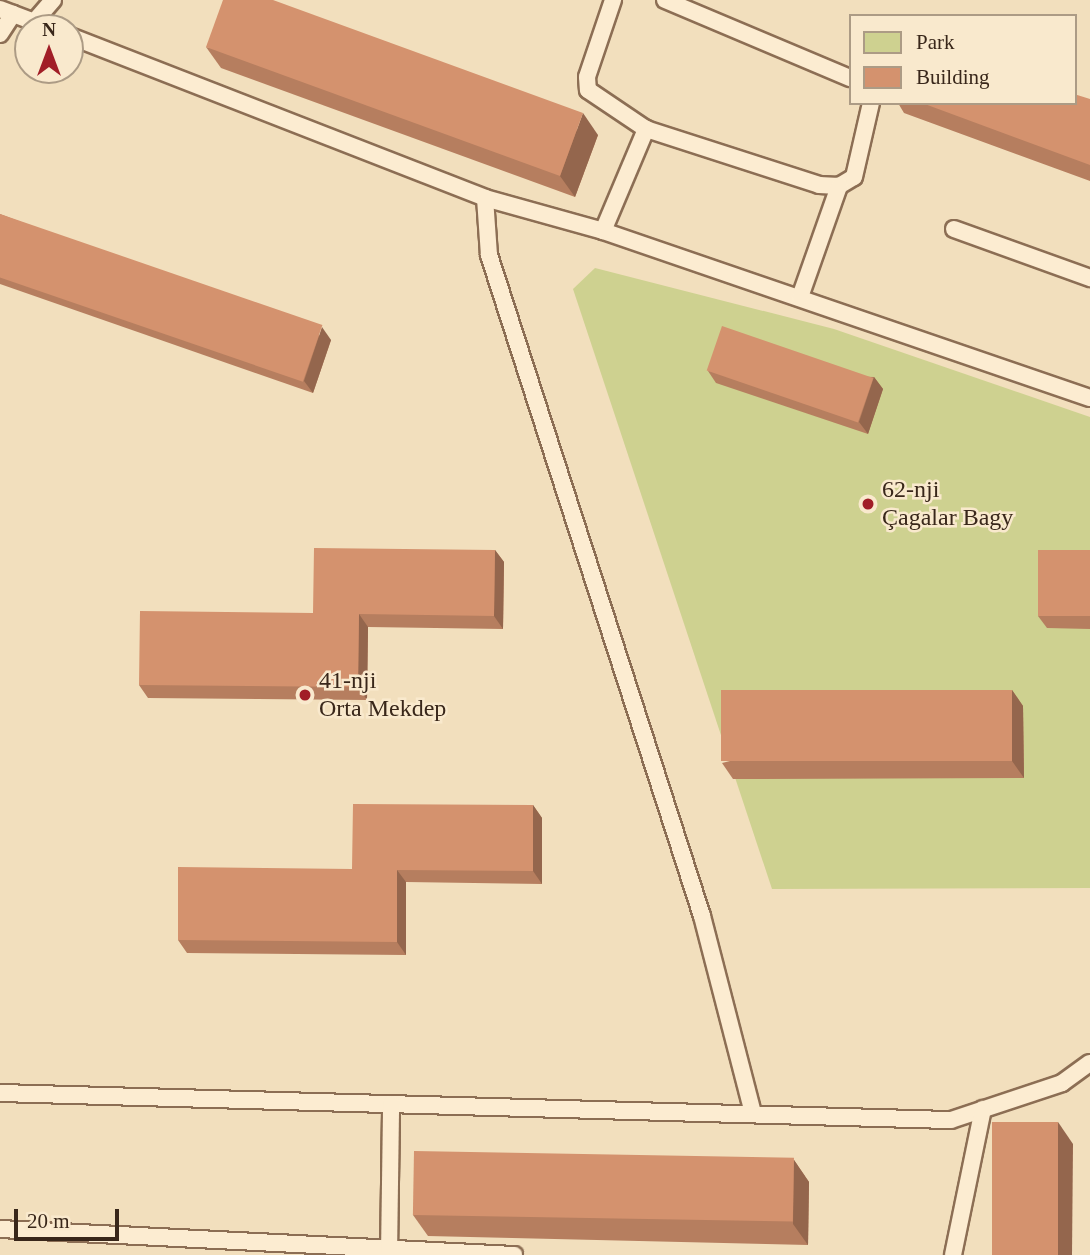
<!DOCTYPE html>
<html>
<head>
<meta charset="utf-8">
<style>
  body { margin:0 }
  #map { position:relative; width:1090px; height:1255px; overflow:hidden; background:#f2dfbd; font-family:Georgia,serif }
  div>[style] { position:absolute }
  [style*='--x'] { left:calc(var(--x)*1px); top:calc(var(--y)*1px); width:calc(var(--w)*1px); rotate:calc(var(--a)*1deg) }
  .green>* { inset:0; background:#ced190 }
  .roads { filter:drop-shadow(2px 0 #8c6e54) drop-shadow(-2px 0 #8c6e54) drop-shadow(0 2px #8c6e54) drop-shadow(0 -2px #8c6e54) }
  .lane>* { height:16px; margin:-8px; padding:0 8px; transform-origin:8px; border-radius:8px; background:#fcecd1 }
  .wall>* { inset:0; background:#b67e5f }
  .shaded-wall>* { inset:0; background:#94664d }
  .building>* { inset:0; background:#d4926e; transform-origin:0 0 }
  .dots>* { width:19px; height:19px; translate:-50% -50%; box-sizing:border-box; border:4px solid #f9e9cd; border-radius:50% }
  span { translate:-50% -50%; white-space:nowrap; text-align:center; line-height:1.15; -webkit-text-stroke:5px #f9e9cd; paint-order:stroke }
  .poi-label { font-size:24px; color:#39271a }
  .left { translate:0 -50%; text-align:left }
  .legend { position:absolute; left:849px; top:14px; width:228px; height:91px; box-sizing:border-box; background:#f9e9cd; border:2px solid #ac9b85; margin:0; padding:9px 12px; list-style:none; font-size:21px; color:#39271a }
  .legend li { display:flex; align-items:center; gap:14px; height:35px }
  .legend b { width:35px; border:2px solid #ac9b85 }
  .north { position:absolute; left:14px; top:14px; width:70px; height:70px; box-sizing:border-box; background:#f9e9cd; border:2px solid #ac9b85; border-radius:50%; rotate:0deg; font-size:19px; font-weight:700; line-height:28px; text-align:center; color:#39271a }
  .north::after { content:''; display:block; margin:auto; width:24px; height:32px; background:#a11e27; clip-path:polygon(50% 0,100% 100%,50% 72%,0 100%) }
  .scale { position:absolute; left:14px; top:1209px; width:105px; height:32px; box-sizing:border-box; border:4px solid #39271a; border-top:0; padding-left:9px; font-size:21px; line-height:24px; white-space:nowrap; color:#39271a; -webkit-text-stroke:5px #f9e9cd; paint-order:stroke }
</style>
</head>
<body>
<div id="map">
  <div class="green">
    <div style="clip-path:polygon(595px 268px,834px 329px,1090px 417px,1090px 888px,772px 889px,573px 289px)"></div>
  </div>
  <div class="roads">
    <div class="lane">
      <div style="--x:613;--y:0;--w:81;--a:108.7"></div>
      <div style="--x:587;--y:77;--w:13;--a:86"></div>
      <div style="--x:588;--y:90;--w:70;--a:33.9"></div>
      <div style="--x:646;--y:129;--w:182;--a:17.9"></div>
      <div style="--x:819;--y:185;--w:20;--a:3"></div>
      <div style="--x:839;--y:186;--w:17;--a:-31"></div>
      <div style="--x:854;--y:177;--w:76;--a:-77.1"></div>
      <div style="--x:665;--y:0;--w:201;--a:22.9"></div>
      <div style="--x:0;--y:9;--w:53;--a:20.8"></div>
      <div style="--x:34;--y:22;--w:29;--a:-49"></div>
      <div style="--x:0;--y:34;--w:24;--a:-57"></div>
      <div style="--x:70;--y:36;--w:445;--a:21.3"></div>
      <div style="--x:485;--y:198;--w:123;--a:15.6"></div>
      <div style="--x:603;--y:231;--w:515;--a:18.93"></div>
      <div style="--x:485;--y:198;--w:57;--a:86"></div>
      <div style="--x:489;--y:255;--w:694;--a:72.14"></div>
      <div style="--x:702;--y:916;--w:203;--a:75.5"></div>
      <div style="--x:954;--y:229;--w:145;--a:19.8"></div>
      <div style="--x:603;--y:231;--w:111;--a:-67.1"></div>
      <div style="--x:800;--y:297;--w:118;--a:-70.6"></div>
      <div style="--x:0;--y:1093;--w:951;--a:1.63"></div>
      <div style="--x:951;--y:1120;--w:117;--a:-18.4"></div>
      <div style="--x:1062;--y:1083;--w:34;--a:-36"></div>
      <div style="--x:0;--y:1229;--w:515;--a:2.9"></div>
      <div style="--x:389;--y:1255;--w:151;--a:-89.2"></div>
      <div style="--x:953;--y:1255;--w:149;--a:-78.4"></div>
    </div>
  </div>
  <div class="wall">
    <div style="clip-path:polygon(206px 47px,598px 135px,575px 197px,221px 68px)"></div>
    <div style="clip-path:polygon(1090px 99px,1090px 181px,904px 113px,898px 103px,1074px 103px)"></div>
    <div style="clip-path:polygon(0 214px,331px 340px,313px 393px,0 284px)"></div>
    <div style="clip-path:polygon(708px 371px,874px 377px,883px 389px,868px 434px,716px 383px)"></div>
    <div style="clip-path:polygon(495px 550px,504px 562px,503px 629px,368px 627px,367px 700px,148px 698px,139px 685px,313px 613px)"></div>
    <div style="clip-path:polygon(1090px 550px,1090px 629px,1047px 628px,1038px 616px)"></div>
    <div style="clip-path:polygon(1012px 690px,1023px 706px,1024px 778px,733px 779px,722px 763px)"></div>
    <div style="clip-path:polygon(533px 805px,542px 818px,542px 884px,406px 882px,406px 955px,187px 953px,178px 940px,352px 869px)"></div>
    <div style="clip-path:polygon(794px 1160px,809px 1182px,808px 1245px,428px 1236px,413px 1215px)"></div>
  </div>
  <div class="shaded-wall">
    <div style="clip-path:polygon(583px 113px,598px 135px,575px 197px,560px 176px)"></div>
    <div style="clip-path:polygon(322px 327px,331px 340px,313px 393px,304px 381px)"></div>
    <div style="clip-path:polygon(874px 377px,883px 389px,868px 434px,859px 422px)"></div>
    <div style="clip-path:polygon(495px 550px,504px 562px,503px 629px,494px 616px)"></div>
    <div style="clip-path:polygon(359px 614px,368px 627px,367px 700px,358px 687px)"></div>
    <div style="clip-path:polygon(1012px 690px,1023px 706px,1024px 778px,1012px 761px)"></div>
    <div style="clip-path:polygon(533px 805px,542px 818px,542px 884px,533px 871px)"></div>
    <div style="clip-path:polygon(397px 870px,406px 882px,406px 955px,397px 942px)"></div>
    <div style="clip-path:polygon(1058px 1122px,1073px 1144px,1072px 1255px,1056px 1255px)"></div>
    <div style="clip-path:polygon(794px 1160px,809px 1182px,808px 1245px,793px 1224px)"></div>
  </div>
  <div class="building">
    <div style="clip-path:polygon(223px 0,273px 0,583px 113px,560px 176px,206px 47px)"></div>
    <div style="clip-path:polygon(1074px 94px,1090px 99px,1090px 165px,922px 103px,1074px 103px)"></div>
    <div style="left:0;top:214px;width:341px;height:60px;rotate:19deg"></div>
    <div style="left:722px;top:326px;width:160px;height:47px;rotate:19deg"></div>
    <div style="clip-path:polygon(314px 548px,495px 550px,494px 616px,359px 614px,358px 687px,139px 685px,140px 611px,313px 613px)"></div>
    <div style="left:1038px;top:550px;width:52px;height:66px"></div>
    <div style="left:1012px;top:690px;width:71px;height:291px;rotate:90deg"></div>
    <div style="clip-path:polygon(353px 804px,533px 805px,533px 871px,397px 870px,397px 942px,178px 940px,178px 867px,352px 869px)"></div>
    <div style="left:992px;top:1122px;width:66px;height:133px"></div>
    <div style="left:414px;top:1151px;width:380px;height:64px;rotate:1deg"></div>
  </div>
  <div class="dots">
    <div style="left:868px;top:504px;background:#a11e27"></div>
    <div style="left:305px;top:695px;background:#a11e27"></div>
  </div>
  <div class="poi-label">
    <span class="left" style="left:882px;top:504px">62-nji<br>Çagalar Bagy</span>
    <span class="left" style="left:319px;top:695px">41-nji<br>Orta Mekdep</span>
  </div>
  <ul class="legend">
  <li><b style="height:19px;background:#ced190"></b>Park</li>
  <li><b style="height:19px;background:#d4926e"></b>Building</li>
  </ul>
  <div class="north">N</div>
  <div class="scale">20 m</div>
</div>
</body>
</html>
